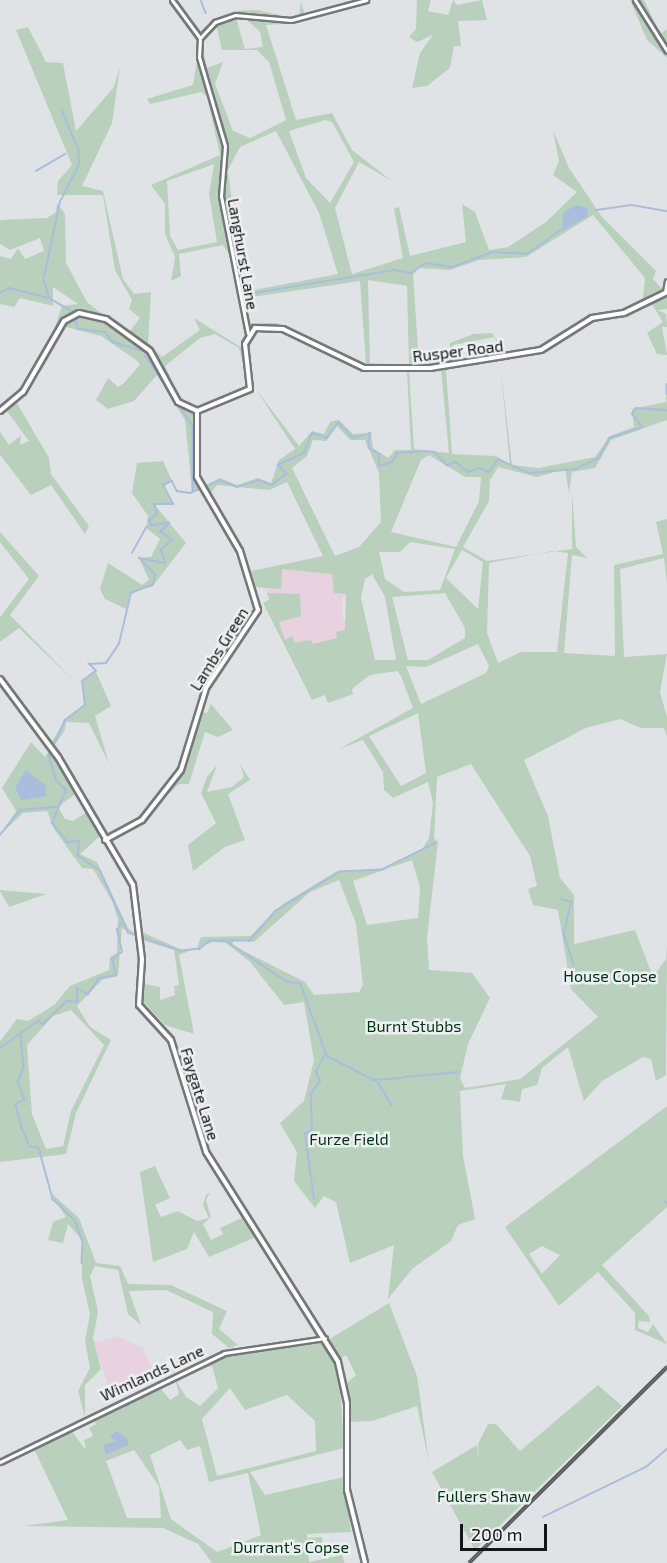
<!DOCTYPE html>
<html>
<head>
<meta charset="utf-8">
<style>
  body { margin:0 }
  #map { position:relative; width:667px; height:1563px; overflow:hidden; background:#e0e3e6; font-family:"Exo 2",sans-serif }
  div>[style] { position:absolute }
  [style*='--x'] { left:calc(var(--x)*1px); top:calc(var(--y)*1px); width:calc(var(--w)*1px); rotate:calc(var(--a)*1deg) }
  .industrial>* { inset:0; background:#e8d2df }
  .green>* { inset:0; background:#b8d0bc }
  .water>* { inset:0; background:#abbddc }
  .stream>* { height:1.5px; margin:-0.75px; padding:0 0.75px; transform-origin:0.75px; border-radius:0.75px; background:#abbddc }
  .roads { filter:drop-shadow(2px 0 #75787a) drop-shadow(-2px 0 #75787a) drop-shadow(0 2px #75787a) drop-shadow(0 -2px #75787a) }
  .minor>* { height:3px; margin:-1.5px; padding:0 1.5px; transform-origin:1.5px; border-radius:1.5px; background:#fff }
  .tertiary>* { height:4px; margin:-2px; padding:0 2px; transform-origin:2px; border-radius:2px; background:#fff }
  .rail>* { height:4px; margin-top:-2px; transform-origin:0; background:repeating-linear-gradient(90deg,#edf0f3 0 4.5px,#595a5c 0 9px); box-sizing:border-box; border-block:2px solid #595a5c }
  span { translate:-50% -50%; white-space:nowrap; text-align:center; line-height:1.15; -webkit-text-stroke:5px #edf0f3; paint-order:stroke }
  .street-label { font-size:16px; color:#151617 }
  .park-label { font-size:16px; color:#003413 }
  .scale { position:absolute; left:460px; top:1524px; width:87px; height:27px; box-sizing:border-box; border:3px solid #151617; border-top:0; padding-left:8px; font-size:18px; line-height:21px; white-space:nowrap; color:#151617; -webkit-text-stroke:4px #edf0f3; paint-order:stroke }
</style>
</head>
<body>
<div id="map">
  <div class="industrial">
    <div style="clip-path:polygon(278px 568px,351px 568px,355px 597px,342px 597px,343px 620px,351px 620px,337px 648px,287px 647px,264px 585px)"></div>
    <div style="clip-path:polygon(118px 1336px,143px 1348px,152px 1368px,147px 1370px,156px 1382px,143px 1372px,111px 1394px,94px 1343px)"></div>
  </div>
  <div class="green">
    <div style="clip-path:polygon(evenodd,361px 0,299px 23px,266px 25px,296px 120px,332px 113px,352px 150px,392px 181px,359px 162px,335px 208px,352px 274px,403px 258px,394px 208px,399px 207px,410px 256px,466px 242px,462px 204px,475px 212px,489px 250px,508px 247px,546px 222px,577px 192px,553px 175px,559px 161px,553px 130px,569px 168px,602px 217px,656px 271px,653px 279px,663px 290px,622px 312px,587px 318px,542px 348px,500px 356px,495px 337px,453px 345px,456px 362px,446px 369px,452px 454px,496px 456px,510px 465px,500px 363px,512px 465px,538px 468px,595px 457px,610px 436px,634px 427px,632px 409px,666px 402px,667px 379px,667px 420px,611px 440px,595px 468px,572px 472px,569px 493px,565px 469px,537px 477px,498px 467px,490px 480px,489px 501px,463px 547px,487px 561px,572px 549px,572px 493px,576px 547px,587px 558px,572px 555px,564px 653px,615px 656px,614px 565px,663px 554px,656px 522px,667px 519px,667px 583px,664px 558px,620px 569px,624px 657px,667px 654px,660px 692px,667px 717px,667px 738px,664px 728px,641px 728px,620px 719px,586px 728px,524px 760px,548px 816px,560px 878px,574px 895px,574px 944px,635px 930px,653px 977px,666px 959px,667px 943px,666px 1075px,656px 1081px,651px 1059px,643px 1057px,602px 1081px,584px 1101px,568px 1047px,542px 1068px,537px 1085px,522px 1089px,520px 1102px,501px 1099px,506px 1084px,460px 1091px,463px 1156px,475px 1219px,458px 1225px,451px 1241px,412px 1269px,388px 1299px,394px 1245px,350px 1263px,336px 1202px,324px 1196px,315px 1208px,294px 1181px,297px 1152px,280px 1123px,304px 1101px,314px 1060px,304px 1002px,284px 1005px,250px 962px,226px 943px,213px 942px,179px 955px,194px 1034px,165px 1025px,140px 998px,144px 971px,145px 984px,160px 987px,160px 1000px,175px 995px,174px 986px,179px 985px,174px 950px,142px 940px,142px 932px,182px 950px,197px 948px,201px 937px,250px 936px,283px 904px,337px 871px,386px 869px,423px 848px,429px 838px,433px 803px,428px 782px,393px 798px,384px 790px,383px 772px,363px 740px,339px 749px,413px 708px,401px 676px,397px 671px,370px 675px,352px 689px,353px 694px,328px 703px,325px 695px,312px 700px,263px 603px,269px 600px,267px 593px,300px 594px,301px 616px,279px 622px,285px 640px,292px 636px,295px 643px,311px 640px,313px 644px,337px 638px,336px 632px,345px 630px,346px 594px,334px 593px,332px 574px,282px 569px,281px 589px,255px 587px,251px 571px,323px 556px,287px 482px,269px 490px,217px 485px,209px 495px,203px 487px,220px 478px,237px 485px,258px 478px,271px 483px,279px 460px,295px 449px,255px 388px,299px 446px,312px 431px,324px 434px,330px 422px,339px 420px,353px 434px,371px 433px,373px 448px,388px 458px,395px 450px,411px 450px,407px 371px,409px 371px,414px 449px,449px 453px,441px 370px,366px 364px,360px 281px,246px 298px,248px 323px,277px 323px,297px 333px,274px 326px,246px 328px,235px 264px,223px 245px,179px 254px,181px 276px,171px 281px,175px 257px,165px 234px,165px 204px,151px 185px,220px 155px,207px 96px,201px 92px,150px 104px,147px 99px,193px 85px,201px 38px,207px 68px,223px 62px,215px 84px,233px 131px,250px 138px,286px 120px,269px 62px,257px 50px,222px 50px,216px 24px,235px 17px,234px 11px,257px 10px,288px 17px,299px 16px,301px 2px,305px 15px,361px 0,243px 16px,260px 32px,263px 47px,245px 49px,236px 18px,243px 16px,361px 0,325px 120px,332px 122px,354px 162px,330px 203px,306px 178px,289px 131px,325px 120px,361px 0,276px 131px,319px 213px,338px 274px,243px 292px,228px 170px,240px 147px,276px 131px,361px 0,214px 164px,209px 194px,217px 242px,178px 250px,170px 236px,167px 181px,214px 164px,361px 0,593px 215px,645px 278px,643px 298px,621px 311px,588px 315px,537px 348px,505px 352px,492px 333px,473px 334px,450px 343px,450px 361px,419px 364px,413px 275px,419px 268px,450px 270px,479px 260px,526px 257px,593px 215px,361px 0,368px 280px,407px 286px,409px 365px,370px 363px,368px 280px,361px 0,337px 426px,350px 440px,365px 440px,379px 473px,381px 522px,359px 547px,335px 556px,292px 468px,307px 456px,313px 440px,326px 441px,337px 426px,361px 0,429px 455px,465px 477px,481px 477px,479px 501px,456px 547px,391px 532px,421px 460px,429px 455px,361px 0,410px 542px,455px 549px,440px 590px,404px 592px,385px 579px,379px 552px,400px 552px,410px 542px,361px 0,462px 550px,483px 562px,478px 609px,446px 578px,462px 550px,361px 0,552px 551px,568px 553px,557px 652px,521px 652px,498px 663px,487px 633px,489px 563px,552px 551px,361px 0,372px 574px,385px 597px,396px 660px,375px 660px,361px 598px,365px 579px,372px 574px,361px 0,445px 593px,465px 628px,465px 638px,428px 660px,408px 660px,392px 597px,445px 593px,361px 0,478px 644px,489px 666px,486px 673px,421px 704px,406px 666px,426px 667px,478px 644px,361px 0,418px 713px,426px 773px,401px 786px,369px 736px,418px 713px,361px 0,471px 764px,530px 856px,537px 886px,528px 889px,533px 905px,558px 910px,571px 989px,598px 1017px,520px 1079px,465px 1088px,460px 1078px,468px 1044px,490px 998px,472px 973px,429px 970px,427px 938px,438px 842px,434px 838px,437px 777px,471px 764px,361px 0,412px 860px,420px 887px,418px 918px,367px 925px,353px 881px,412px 860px,361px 0,339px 880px,356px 924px,363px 985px,359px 992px,314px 995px,305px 982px,232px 945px,234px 940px,254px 942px,310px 892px,339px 880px)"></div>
    <div style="clip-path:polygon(417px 0,431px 0,428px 11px,448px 15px,453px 0,457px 5px,482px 0,487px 20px,458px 21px,461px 46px,454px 46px,450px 68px,427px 86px,412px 88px,420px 53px,433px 35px,417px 42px,409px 37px,416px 29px)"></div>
    <div style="clip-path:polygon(630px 0,644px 0,660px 34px,667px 29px,667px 58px,647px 40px)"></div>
    <div style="clip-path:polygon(28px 27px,46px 62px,63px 63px,76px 131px,114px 87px,120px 66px,112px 123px,82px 186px,103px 191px,123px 279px,134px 294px,151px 292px,148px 343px,162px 357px,200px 330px,194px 318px,242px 348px,249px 387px,239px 348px,215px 334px,200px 338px,165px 366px,181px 401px,197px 407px,194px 469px,202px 492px,192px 489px,185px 420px,157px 375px,134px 401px,108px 409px,96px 400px,108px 378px,118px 387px,123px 384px,140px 365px,136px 360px,101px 336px,66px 327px,40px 372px,62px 306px,78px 304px,53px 287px,53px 306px,20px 298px,14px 307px,0 304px,0 256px,11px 259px,18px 248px,25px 259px,44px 251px,40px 238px,10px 250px,0 244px,0 220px,47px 218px,56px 212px,57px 203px,65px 214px,66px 263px,87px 302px,122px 330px,130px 331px,140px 318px,129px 309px,132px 300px,115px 270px,103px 195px,57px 195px,58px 181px,72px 165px,16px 30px)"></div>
    <div style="clip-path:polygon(667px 295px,667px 309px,658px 310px,666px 314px,667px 327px,662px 327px,667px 355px,657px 354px,647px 333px,663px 322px,650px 301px)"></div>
    <div style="clip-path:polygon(17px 403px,49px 458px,51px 474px,89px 526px,85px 534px,51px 485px,31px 495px,0 455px,0 432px,9px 445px,21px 435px,20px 445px,29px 441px,6px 410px)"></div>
    <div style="clip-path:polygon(163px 461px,172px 481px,163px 487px,173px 504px,154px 504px,186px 543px,152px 587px,132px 591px,126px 609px,105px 599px,100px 589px,108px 563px,142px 585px,149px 580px,139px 558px,151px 557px,160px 539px,146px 528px,148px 516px,132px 493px,137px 463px)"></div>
    <div style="clip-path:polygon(0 532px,39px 576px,10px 615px,76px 683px,19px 628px,0 642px,0 617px,29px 579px,0 542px)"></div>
    <div style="clip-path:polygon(96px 672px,111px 706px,95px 716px,109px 764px,89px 723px,66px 722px,65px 730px,53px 747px,51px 743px,65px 720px,84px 706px,82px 681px)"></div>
    <div style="clip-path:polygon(211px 704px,233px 730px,218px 737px,205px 732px,189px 784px,179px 784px,153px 809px,187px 764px,200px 712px,207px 713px)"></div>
    <div style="clip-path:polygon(evenodd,31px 742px,45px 757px,49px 751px,75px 794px,58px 807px,65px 819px,73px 821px,87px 812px,101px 835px,80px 854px,97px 862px,128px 928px,139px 938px,122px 928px,118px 976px,102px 980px,77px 1006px,90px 1027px,111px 1040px,76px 1113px,66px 1154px,0 1162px,0 1041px,17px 1019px,28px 1021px,54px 1005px,70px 986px,109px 970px,110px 957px,117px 953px,118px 919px,112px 901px,93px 869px,82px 868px,54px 829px,47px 811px,23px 813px,0 835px,16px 811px,2px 788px,31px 742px,71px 1010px,104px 1045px,71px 1111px,63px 1146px,46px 1149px,32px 1114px,27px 1045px,53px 1016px,71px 1010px)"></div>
    <div style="clip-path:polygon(240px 764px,250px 780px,228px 794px,245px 840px,225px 847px,193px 871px,188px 845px,216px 823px,201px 793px,207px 777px,217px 765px,207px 792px,232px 787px,244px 777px)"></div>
    <div style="clip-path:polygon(0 891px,0 890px,46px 894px,9px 907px)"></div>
    <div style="clip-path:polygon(evenodd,667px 1106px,667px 1207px,602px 1265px,649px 1316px,650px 1322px,639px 1321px,638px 1328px,648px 1332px,653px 1324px,667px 1344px,635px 1330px,635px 1313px,598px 1272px,559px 1306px,505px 1227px,667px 1106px,542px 1246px,560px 1255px,542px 1274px,529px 1254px,542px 1246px)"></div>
    <div style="clip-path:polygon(155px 1166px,170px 1198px,155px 1205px,161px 1217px,178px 1211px,197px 1221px,209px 1218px,203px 1205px,206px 1195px,210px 1193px,206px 1200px,211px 1217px,203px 1224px,211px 1240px,223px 1234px,220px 1228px,242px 1218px,256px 1237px,209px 1257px,194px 1232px,187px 1249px,153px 1262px,140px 1172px)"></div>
    <div style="clip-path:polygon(50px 1192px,79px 1218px,96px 1263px,120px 1266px,128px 1284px,171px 1285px,227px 1311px,219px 1329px,238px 1345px,229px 1348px,212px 1334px,213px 1312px,166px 1290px,129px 1291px,141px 1325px,128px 1314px,118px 1270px,95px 1266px,90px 1276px,98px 1312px,93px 1338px,101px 1369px,85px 1385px,85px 1417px,78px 1391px,90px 1368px,85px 1340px,90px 1314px,82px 1279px,82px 1240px,68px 1224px,63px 1243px,48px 1240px,53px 1222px,66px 1217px)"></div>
    <div style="clip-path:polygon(389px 1303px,417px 1376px,429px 1462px,417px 1406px,372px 1421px,349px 1422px,346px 1384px,356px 1375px,346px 1355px,338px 1361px,328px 1340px)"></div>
    <div style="clip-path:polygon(evenodd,322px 1341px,339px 1369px,344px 1448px,250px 1472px,265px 1495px,344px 1477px,351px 1532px,307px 1534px,307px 1538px,322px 1537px,323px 1545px,308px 1546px,309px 1562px,342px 1555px,345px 1563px,212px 1563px,198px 1544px,163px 1528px,24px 1526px,68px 1520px,33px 1447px,70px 1429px,86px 1450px,84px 1440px,93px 1436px,89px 1428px,96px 1424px,93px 1418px,158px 1385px,170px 1400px,179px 1394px,175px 1379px,186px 1397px,200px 1406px,218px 1388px,212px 1366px,195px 1370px,228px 1352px,322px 1341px,230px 1388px,245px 1410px,287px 1395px,315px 1421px,316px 1451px,217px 1476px,202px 1419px,230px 1388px,322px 1341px,180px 1440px,187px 1450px,200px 1446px,209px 1482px,248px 1473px,261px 1535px,217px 1552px,171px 1519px,150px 1455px,180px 1440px,322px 1341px,134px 1450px,159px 1486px,161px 1518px,127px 1518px,106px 1461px,134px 1450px)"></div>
    <div style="clip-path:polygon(598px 1385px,622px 1406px,475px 1550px,432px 1472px,477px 1445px,479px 1462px,478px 1444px,488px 1424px,496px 1424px,520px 1451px)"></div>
  </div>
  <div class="water">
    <div style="clip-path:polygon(576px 205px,587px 208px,588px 216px,562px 231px,563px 213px)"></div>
    <div style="clip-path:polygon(26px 770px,46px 786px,46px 796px,21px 800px,15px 787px)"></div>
    <div style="clip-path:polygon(116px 1431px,128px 1439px,128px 1445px,106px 1455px,103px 1445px,116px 1441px,110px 1437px)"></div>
  </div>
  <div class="stream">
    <div style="--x:201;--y:0;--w:14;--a:69"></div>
    <div style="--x:62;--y:110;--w:38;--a:67"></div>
    <div style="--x:36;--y:171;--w:34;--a:-30"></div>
    <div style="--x:61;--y:200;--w:39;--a:-63"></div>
    <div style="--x:79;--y:165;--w:18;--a:-93"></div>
    <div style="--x:596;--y:210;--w:36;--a:-8"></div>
    <div style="--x:632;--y:205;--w:36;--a:10"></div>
    <div style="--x:44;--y:277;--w:77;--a:-78"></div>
    <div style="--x:44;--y:280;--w:19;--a:72"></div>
    <div style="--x:0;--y:293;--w:10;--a:-29"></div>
    <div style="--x:9;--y:288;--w:41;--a:14"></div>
    <div style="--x:49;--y:298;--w:30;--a:30"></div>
    <div style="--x:242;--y:295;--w:155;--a:-9.3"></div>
    <div style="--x:395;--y:270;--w:16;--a:11"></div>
    <div style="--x:411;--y:273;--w:18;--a:-34"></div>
    <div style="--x:426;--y:263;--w:26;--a:9"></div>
    <div style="--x:452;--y:267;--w:44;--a:-20.1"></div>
    <div style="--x:493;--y:252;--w:34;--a:3"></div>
    <div style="--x:527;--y:254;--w:42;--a:-35.2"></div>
    <div style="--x:76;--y:317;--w:12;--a:81"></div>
    <div style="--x:78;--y:329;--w:27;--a:6"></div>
    <div style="--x:105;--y:332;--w:13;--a:51"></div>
    <div style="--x:113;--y:342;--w:30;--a:17"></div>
    <div style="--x:145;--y:355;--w:86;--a:55.9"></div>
    <div style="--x:193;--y:426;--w:64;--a:90"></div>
    <div style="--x:667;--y:384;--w:10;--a:90"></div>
    <div style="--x:148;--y:527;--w:1;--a:-45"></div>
    <div style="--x:132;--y:553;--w:29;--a:-61"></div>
    <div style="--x:0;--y:835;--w:32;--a:-51"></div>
    <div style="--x:20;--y:810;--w:37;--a:-5"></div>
    <div style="--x:436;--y:843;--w:60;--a:153.4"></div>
    <div style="--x:382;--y:870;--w:42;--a:177.3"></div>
    <div style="--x:340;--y:872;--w:75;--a:148.6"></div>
    <div style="--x:276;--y:911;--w:40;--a:131"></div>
    <div style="--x:250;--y:941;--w:40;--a:180"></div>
    <div style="--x:210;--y:941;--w:13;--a:141"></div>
    <div style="--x:200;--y:949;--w:20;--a:174"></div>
    <div style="--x:180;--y:951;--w:55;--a:-160.9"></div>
    <div style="--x:128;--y:933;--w:68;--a:-114.3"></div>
    <div style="--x:100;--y:871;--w:27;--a:-146"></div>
    <div style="--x:78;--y:856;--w:15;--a:-86"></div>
    <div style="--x:79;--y:841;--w:11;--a:170"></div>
    <div style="--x:68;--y:843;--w:26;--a:-129"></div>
    <div style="--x:52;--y:823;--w:36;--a:-67"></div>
    <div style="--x:66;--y:790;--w:13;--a:-138"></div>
    <div style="--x:56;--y:781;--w:26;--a:-106"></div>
    <div style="--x:49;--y:756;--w:39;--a:-66"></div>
    <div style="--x:65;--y:720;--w:25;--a:-37"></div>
    <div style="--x:85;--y:705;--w:24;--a:-97"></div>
    <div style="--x:82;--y:681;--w:17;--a:-36"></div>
    <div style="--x:96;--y:671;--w:10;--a:-135"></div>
    <div style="--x:89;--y:664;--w:17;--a:-3"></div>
    <div style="--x:106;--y:663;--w:23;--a:-56"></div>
    <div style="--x:119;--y:644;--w:52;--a:-76.8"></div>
    <div style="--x:131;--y:593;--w:24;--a:-22"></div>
    <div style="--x:153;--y:584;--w:9;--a:-77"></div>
    <div style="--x:155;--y:575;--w:23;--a:-133"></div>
    <div style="--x:139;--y:558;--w:26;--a:11"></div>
    <div style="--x:165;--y:563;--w:14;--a:-107"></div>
    <div style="--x:161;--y:550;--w:15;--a:-42"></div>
    <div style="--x:172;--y:540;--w:14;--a:-146"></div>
    <div style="--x:160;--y:532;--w:13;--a:-45"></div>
    <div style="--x:169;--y:523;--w:17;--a:170"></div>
    <div style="--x:152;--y:526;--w:6;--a:-121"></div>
    <div style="--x:149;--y:521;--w:11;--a:-45"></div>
    <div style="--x:157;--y:513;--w:9;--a:-108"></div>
    <div style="--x:154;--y:504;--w:19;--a:0"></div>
    <div style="--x:173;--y:504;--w:21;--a:-118"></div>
    <div style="--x:163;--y:485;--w:10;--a:-24"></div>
    <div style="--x:172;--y:481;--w:11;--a:63"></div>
    <div style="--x:177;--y:491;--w:13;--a:9"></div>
    <div style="--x:190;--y:493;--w:33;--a:-23"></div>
    <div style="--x:220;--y:480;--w:18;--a:22"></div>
    <div style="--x:237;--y:487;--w:23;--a:-18"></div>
    <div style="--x:259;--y:480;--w:14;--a:21"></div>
    <div style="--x:272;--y:485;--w:18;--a:-38"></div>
    <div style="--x:286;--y:474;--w:12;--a:-132"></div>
    <div style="--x:278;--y:465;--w:29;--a:-25"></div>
    <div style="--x:304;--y:453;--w:22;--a:-68"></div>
    <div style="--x:312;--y:433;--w:16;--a:18"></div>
    <div style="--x:327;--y:438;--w:19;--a:-55"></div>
    <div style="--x:338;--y:422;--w:23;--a:45"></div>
    <div style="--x:354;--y:438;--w:17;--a:-17"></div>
    <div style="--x:370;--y:433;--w:15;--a:94"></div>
    <div style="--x:369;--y:448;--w:13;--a:29"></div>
    <div style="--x:380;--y:454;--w:12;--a:95"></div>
    <div style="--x:379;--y:466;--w:14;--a:-17"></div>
    <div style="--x:392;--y:462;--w:10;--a:-61"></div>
    <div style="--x:397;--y:453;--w:26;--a:-4"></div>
    <div style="--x:423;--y:451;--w:12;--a:5"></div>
    <div style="--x:435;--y:452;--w:18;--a:47"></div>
    <div style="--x:447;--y:465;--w:9;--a:-18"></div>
    <div style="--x:456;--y:462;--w:16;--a:40"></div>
    <div style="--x:468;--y:472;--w:13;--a:-18"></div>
    <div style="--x:480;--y:468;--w:10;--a:24"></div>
    <div style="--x:489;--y:472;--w:16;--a:-55"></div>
    <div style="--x:498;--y:459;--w:35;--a:24"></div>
    <div style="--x:530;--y:473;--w:46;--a:-5"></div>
    <div style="--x:576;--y:469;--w:25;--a:-26"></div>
    <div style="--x:599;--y:458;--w:22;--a:-63"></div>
    <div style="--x:609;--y:438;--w:35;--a:-18"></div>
    <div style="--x:642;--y:427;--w:16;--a:-128"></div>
    <div style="--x:632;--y:414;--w:7;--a:-56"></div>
    <div style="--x:636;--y:408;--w:31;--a:4"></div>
    <div style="--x:562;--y:899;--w:10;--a:17"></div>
    <div style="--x:572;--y:902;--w:33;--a:104"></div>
    <div style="--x:564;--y:934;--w:33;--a:72"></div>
    <div style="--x:228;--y:942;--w:70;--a:33.9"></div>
    <div style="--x:286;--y:981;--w:15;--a:11"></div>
    <div style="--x:301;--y:984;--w:77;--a:70.1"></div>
    <div style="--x:327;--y:1056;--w:53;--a:27.1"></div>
    <div style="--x:374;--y:1080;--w:28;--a:-4"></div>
    <div style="--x:21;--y:1034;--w:34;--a:85"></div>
    <div style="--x:24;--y:1068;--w:15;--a:113"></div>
    <div style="--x:18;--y:1082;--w:19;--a:69"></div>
    <div style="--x:25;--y:1100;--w:10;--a:156"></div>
    <div style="--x:16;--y:1104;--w:25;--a:76"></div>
    <div style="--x:22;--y:1128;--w:20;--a:66"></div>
    <div style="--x:30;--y:1146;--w:9;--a:13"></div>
    <div style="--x:39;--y:1148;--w:53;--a:74.6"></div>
    <div style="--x:53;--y:1199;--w:30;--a:44"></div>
    <div style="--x:75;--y:1220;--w:23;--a:70"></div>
    <div style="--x:83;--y:1242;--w:21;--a:93"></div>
    <div style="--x:0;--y:1048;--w:47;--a:-35.4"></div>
    <div style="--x:38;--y:1021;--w:6;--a:31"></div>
    <div style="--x:43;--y:1024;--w:33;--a:-44"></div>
    <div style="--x:67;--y:1001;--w:10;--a:6"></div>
    <div style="--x:77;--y:1002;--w:14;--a:-90"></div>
    <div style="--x:77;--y:988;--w:13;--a:29"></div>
    <div style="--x:88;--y:994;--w:19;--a:-55"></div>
    <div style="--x:99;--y:978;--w:17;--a:-10"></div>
    <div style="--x:116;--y:975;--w:16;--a:-104"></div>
    <div style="--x:112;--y:959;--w:12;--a:-35"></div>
    <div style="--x:122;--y:952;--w:23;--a:-103"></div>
    <div style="--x:117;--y:930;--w:9;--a:-58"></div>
    <div style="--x:404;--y:1077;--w:55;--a:-5.2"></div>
    <div style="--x:378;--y:1082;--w:27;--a:59"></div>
    <div style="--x:314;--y:1199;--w:66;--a:-97.9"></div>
    <div style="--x:305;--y:1134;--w:8;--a:-30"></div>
    <div style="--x:312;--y:1130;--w:36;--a:-92"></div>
    <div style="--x:311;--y:1094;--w:16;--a:-55"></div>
    <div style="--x:320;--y:1081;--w:10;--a:-114"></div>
    <div style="--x:316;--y:1072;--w:20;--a:-63"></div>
    <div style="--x:665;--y:1201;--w:3;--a:45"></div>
    <div style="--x:543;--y:1517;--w:114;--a:-25.9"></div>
    <div style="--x:646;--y:1467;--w:28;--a:-41"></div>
  </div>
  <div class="roads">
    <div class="minor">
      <div style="--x:172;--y:0;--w:47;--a:53.6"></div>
      <div style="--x:635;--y:0;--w:60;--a:57.9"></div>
      <div style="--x:200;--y:38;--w:19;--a:93"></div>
      <div style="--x:199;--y:57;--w:93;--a:73.7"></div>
      <div style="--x:225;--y:146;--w:50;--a:94.6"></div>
      <div style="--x:221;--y:196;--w:140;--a:78.9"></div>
      <div style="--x:200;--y:38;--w:22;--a:-47"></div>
      <div style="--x:215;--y:22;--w:21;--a:-19"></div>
      <div style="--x:235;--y:15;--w:56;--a:5.1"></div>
      <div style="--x:291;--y:20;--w:78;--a:-14.9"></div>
      <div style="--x:665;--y:292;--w:11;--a:-80"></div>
      <div style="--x:0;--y:1462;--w:249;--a:-25.9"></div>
      <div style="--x:224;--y:1353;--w:102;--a:-8.4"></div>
    </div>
    <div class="tertiary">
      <div style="--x:0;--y:411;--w:30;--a:-40"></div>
      <div style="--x:23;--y:392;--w:82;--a:-60"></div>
      <div style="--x:64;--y:321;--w:17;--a:-28"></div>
      <div style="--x:79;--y:313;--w:28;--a:13"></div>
      <div style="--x:106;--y:319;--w:54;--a:36"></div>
      <div style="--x:150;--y:351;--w:58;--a:61.2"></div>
      <div style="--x:178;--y:402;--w:21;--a:25"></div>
      <div style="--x:197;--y:411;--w:57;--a:-22.5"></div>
      <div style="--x:250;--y:389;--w:45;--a:-96.3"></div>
      <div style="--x:245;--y:344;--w:19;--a:-58"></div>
      <div style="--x:255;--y:328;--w:28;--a:2"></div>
      <div style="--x:283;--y:329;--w:90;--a:25.7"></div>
      <div style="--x:364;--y:368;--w:66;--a:0"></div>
      <div style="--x:430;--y:368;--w:112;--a:-9.2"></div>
      <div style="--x:541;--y:350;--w:60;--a:-32.1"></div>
      <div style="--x:592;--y:318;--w:32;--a:-9"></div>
      <div style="--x:624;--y:313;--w:48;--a:-26"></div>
      <div style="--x:0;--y:679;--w:97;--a:53.4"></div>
      <div style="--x:58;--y:757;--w:148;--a:59.6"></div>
      <div style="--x:133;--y:885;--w:75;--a:83.1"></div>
      <div style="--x:142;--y:959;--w:46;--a:93.7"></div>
      <div style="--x:139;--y:1005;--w:47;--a:47.6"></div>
      <div style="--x:171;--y:1040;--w:117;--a:72.6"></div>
      <div style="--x:206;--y:1152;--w:248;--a:57.8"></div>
      <div style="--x:338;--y:1362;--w:42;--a:77.6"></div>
      <div style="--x:347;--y:1403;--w:87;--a:90"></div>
      <div style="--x:347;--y:1490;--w:75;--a:76.1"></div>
      <div style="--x:105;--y:840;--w:42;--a:-28.4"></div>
      <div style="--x:142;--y:820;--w:63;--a:-52"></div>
      <div style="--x:181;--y:770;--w:86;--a:-73"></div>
      <div style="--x:206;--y:688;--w:94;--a:-56.3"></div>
      <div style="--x:258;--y:610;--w:62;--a:-107"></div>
      <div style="--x:240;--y:551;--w:86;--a:-120.2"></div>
      <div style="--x:197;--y:477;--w:66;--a:-90"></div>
    </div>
  </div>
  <div class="rail">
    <div style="--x:469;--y:1563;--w:279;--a:-44.7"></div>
  </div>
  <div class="street-label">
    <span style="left:243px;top:254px;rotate:80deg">Langhurst Lane</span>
    <span style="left:458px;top:351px;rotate:-7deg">Rusper Road</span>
    <span style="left:219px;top:649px;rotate:-58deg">Lambs Green</span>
    <span style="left:200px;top:1094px;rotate:73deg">Faygate Lane</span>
    <span style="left:152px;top:1373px;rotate:-25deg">Wimlands Lane</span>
  </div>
  <div class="park-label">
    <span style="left:610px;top:976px">House Copse</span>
    <span style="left:414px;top:1026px">Burnt Stubbs</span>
    <span style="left:349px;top:1139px">Furze Field</span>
    <span style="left:484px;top:1496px">Fullers Shaw</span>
    <span style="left:291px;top:1547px">Durrant's Copse</span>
  </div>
  <div class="scale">200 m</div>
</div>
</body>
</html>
